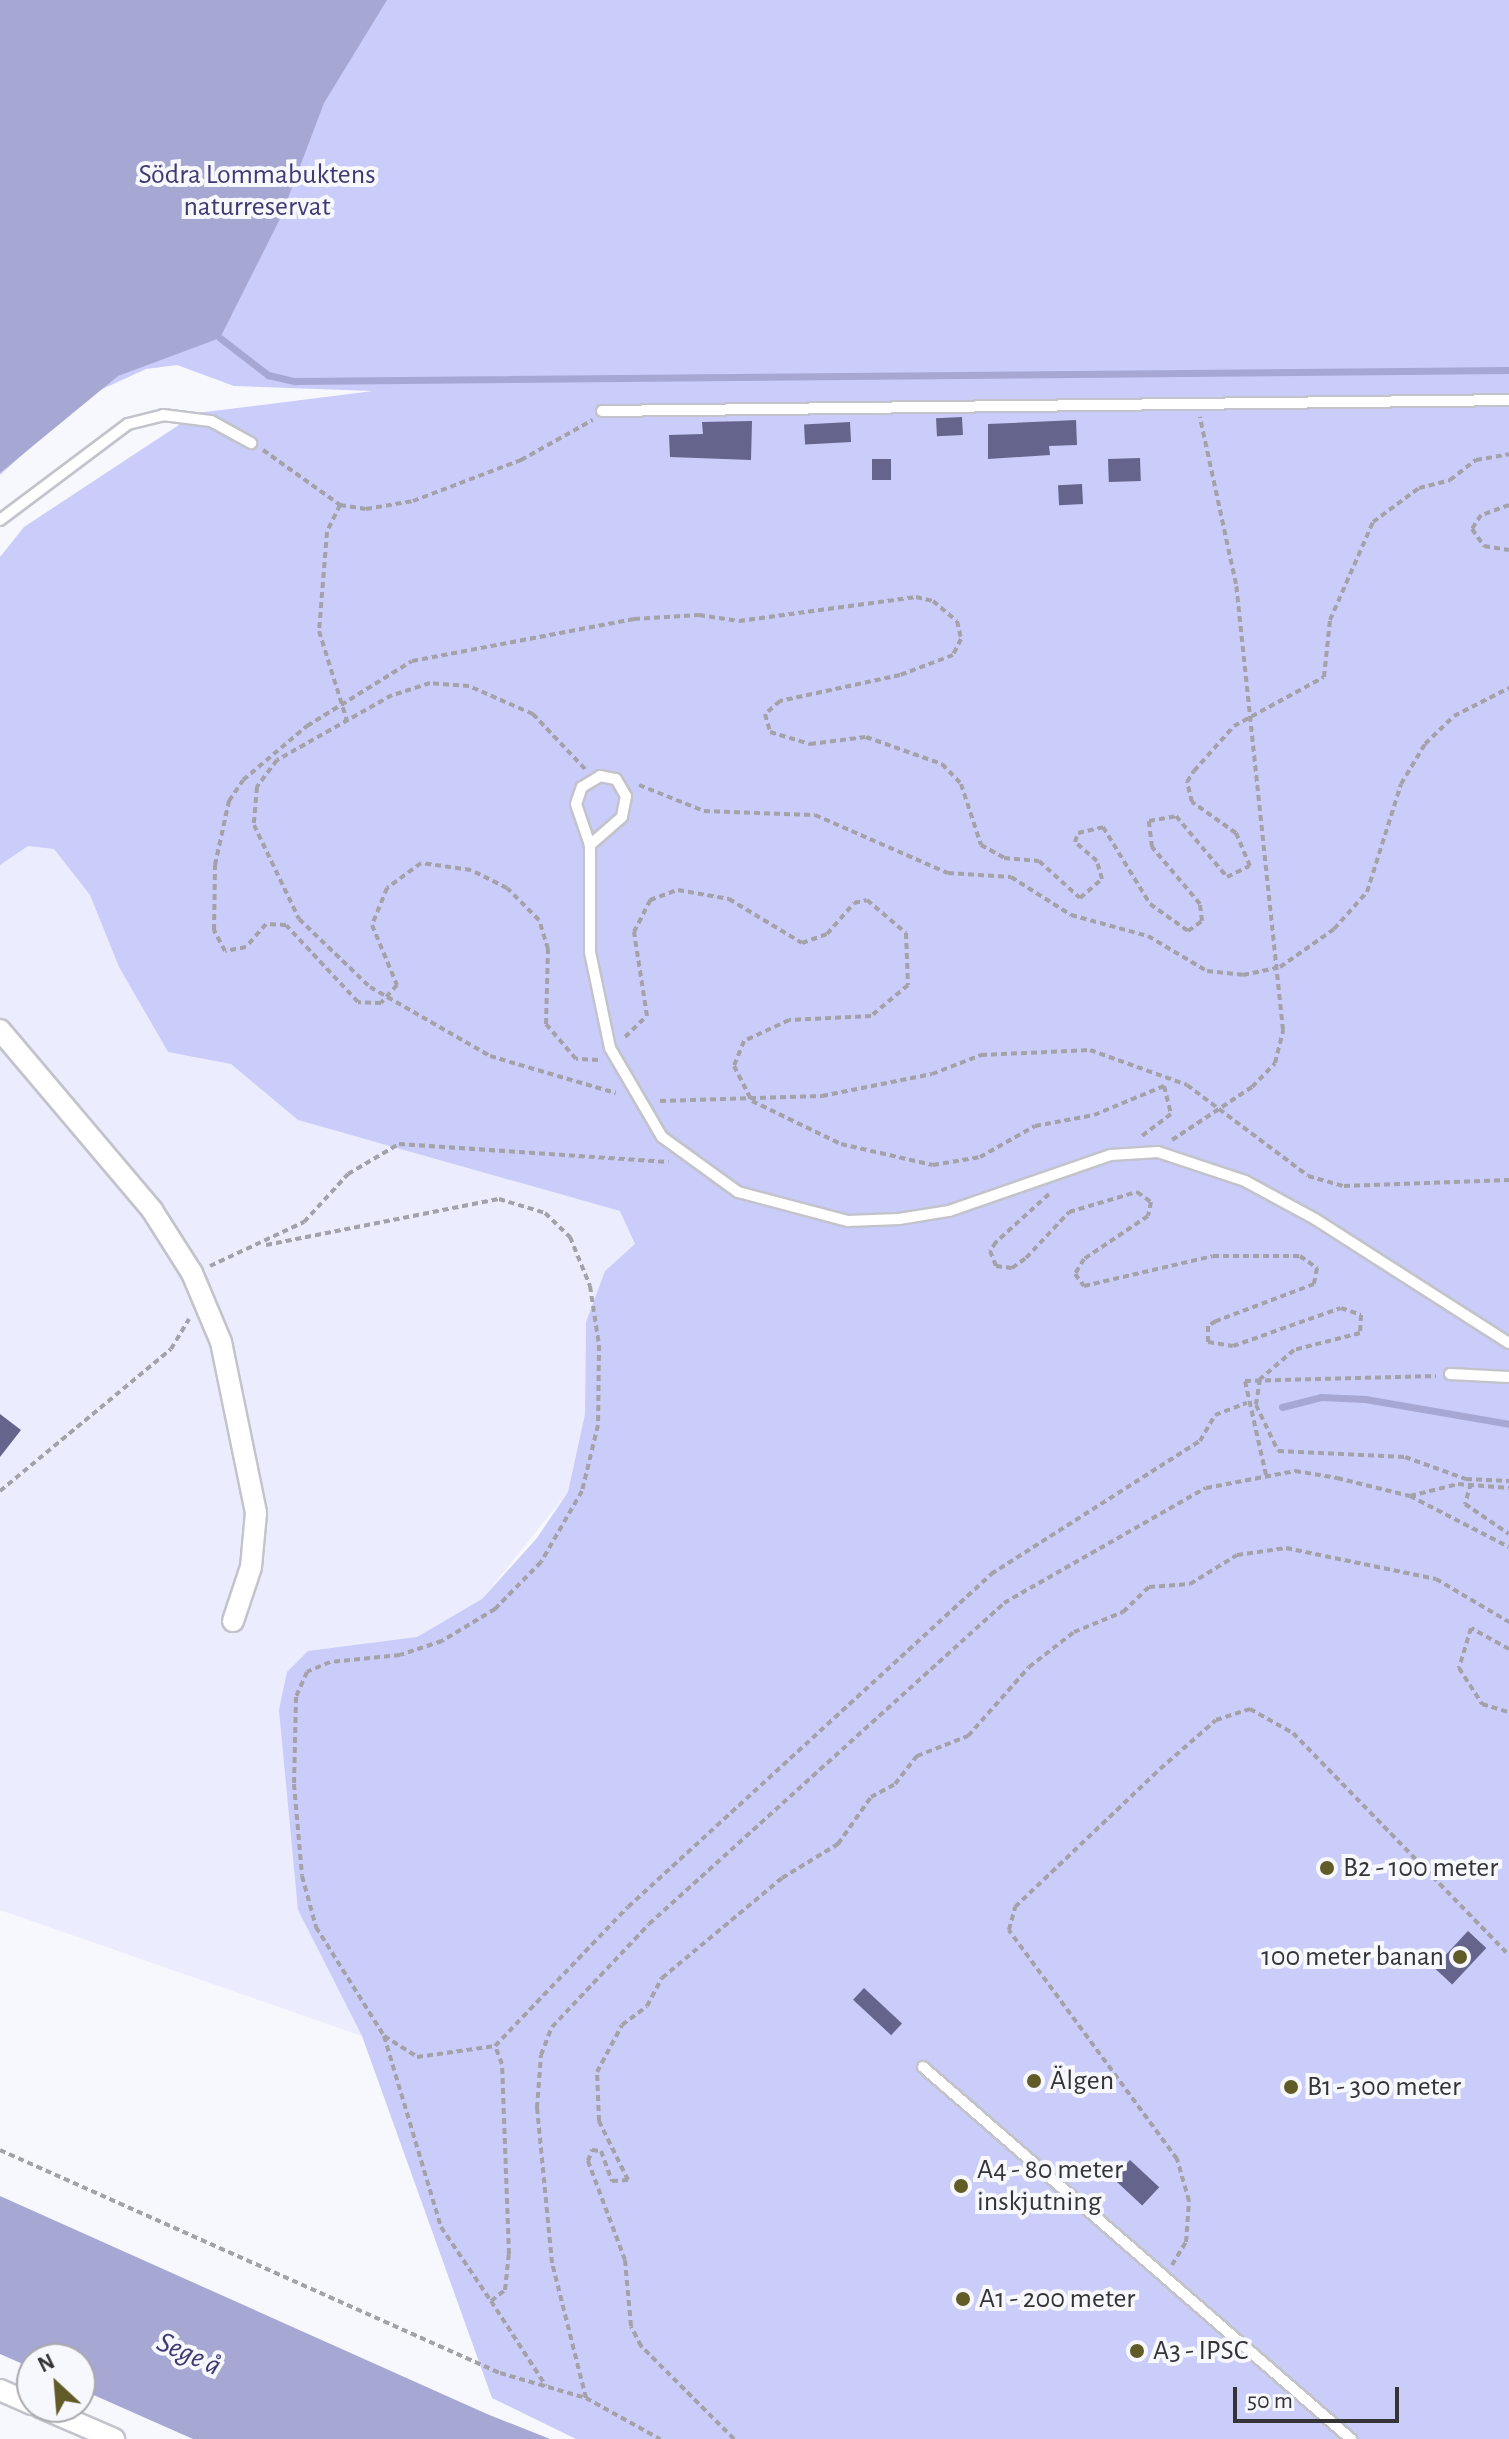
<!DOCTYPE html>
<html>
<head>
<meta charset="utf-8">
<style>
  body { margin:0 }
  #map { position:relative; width:1509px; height:2439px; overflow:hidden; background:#f7f7fe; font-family:"Alegreya Sans",sans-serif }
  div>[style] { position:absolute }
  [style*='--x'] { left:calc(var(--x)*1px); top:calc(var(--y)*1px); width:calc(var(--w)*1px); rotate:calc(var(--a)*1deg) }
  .built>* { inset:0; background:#ebecfd }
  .green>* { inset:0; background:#caccf9 }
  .water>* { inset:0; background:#a6a7d3 }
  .stream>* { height:7px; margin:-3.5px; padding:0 3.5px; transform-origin:3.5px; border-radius:3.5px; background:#a6a7d3 }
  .building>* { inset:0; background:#64648c; transform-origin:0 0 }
  .path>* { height:4px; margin-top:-2px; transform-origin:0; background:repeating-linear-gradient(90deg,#a2a2a8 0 6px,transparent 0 10px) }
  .roads { filter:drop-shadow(2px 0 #c3c3cc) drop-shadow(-2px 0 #c3c3cc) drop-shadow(0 2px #c3c3cc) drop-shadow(0 -2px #c3c3cc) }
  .lane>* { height:10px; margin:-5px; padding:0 5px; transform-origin:5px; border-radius:5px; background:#fff }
  .street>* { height:20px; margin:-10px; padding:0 10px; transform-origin:10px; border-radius:10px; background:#fff }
  .dots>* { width:22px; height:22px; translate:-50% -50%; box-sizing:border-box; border:4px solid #f7f7fe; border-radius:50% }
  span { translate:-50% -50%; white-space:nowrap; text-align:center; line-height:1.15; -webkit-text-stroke:8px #f7f7fe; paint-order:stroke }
  .park-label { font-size:28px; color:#3e3a72 }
  .poi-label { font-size:28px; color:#343437 }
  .left { translate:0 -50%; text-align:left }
  .right { translate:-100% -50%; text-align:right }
  .water-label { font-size:30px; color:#3d3a71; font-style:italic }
  .north { position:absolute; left:16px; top:2343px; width:80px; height:80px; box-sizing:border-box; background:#f7f7fe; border:2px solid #a9a9ae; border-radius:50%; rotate:334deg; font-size:22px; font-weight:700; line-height:32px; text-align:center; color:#343437 }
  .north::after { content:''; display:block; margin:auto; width:28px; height:36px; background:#615b28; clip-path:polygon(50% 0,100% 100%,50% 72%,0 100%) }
  .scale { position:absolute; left:1233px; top:2387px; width:166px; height:36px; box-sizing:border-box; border:4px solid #343437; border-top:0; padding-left:10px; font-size:24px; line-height:28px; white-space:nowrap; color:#343437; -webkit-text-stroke:6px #f7f7fe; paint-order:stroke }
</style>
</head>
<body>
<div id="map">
  <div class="built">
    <div style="clip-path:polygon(28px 846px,54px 849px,90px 895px,119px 967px,168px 1052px,231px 1064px,298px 1120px,621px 1211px,635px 1245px,605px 1271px,586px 1322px,585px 1414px,568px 1492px,482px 1599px,417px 1637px,379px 1644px,298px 1910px,362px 2036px,0 1910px,0 865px)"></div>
  </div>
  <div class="green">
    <div style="clip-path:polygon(0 0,1509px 0,1509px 2439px,576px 2439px,492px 2398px,362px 2036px,298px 1910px,279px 1710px,287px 1672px,308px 1651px,417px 1637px,482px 1599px,537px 1538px,568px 1492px,585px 1414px,586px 1322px,605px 1271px,635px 1244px,620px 1211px,298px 1120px,231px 1064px,168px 1052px,119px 967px,90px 895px,54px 849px,28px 846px,0 865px,0 557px,24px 527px,197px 413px,373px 391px,234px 386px,177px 365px,146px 369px,87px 396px,0 475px)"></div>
  </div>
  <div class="water">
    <div style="clip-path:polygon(0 0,387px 0,324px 103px,280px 219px,220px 338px,118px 376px,0 473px)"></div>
    <div style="clip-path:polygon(0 2196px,487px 2414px,550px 2439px,193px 2439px,80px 2389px,80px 2359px,32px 2359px,32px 2368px,0 2354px)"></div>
  </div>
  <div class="stream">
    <div style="--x:220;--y:338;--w:61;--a:37.6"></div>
    <div style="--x:268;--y:375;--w:28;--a:13"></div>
    <div style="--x:295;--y:381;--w:1214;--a:-0.52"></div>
    <div style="--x:1282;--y:1407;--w:40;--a:-14.4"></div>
    <div style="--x:1321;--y:1397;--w:44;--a:2.6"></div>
    <div style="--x:1365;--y:1399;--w:146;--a:9.8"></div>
  </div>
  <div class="building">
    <div style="left:962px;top:417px;width:18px;height:26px;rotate:87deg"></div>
    <div style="clip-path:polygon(1076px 420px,1077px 445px,1049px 446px,1050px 455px,988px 459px,988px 424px)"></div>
    <div style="clip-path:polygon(752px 421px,751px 460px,670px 457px,669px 435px,703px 434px,702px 422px)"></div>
    <div style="left:850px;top:422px;width:20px;height:46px;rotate:87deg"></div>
    <div style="left:1140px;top:458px;width:23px;height:32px;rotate:88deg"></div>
    <div style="left:872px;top:459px;width:19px;height:21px"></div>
    <div style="left:1082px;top:484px;width:20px;height:24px;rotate:87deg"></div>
    <div style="clip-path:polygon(0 1414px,21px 1430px,0 1457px)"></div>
    <div style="left:1468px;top:1931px;width:25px;height:50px;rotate:43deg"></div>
    <div style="left:864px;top:1988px;width:52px;height:16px;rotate:43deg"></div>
    <div style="left:1130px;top:2160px;width:40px;height:25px;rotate:43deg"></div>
  </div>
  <div class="path">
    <div style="--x:263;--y:450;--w:95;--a:35.5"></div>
    <div style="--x:340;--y:505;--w:26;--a:9"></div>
    <div style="--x:366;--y:509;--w:48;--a:-9.7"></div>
    <div style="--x:413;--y:501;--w:116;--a:-20.8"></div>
    <div style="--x:521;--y:460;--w:82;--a:-29.1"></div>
    <div style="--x:340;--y:505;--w:30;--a:116"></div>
    <div style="--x:327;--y:532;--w:99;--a:94.6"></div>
    <div style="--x:319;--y:631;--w:94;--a:72.7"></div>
    <div style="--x:1509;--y:505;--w:30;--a:160"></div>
    <div style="--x:1481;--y:515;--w:17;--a:123"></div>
    <div style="--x:1472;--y:529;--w:21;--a:55"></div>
    <div style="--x:1484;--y:546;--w:25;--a:9"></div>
    <div style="--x:585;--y:769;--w:76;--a:-133.4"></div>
    <div style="--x:533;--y:714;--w:70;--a:-156.4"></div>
    <div style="--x:469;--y:686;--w:39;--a:-176"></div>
    <div style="--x:430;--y:683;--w:40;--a:162"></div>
    <div style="--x:392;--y:695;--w:132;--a:150.5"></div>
    <div style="--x:277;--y:760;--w:34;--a:127"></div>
    <div style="--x:257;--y:787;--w:38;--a:95"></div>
    <div style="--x:254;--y:825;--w:104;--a:64.4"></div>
    <div style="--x:299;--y:919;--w:98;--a:43.8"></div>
    <div style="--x:370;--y:987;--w:138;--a:29.9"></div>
    <div style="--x:490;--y:1056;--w:131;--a:16.4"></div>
    <div style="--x:639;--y:785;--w:70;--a:21.8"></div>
    <div style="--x:704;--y:811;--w:111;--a:2.1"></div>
    <div style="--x:815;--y:815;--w:145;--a:23.6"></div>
    <div style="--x:948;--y:873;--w:63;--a:3.6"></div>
    <div style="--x:1011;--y:877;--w:71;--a:32.3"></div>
    <div style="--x:1071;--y:915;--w:80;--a:15.3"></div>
    <div style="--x:1148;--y:936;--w:69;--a:30.7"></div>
    <div style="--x:1207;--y:971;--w:36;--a:6"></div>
    <div style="--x:1243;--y:975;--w:38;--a:-12"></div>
    <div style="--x:1280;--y:967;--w:66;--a:-35.1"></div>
    <div style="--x:1334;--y:929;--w:50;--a:-48.3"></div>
    <div style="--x:1367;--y:892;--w:113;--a:-72.5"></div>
    <div style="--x:1401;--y:784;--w:47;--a:-59"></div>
    <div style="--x:1425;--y:744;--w:40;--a:-44"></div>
    <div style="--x:1454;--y:716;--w:62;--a:-27"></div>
    <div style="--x:625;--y:1037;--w:30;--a:-44"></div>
    <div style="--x:647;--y:1016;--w:85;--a:-98.8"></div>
    <div style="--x:634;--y:932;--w:36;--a:-63"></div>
    <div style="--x:650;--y:900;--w:30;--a:-20"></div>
    <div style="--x:678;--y:890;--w:52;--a:10"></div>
    <div style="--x:729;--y:899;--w:85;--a:31.1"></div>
    <div style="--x:802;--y:943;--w:27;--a:-20"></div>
    <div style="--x:827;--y:934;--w:41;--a:-48.9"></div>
    <div style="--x:854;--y:903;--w:13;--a:-13"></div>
    <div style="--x:867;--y:900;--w:51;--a:40.2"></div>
    <div style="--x:906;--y:933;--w:52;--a:87.8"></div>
    <div style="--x:908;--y:985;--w:48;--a:140"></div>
    <div style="--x:871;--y:1016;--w:82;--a:177.2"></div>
    <div style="--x:789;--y:1020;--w:50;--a:155"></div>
    <div style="--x:744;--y:1041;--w:27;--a:112"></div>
    <div style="--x:734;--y:1066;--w:39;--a:63"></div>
    <div style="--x:752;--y:1101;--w:99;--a:25.8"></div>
    <div style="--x:841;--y:1144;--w:94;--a:12.9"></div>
    <div style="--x:933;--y:1165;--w:48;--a:-9.7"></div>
    <div style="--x:980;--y:1157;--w:63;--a:-29.4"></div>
    <div style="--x:1035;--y:1126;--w:60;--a:-10.6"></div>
    <div style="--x:1094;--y:1115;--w:76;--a:-22.5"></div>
    <div style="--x:1164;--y:1086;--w:29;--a:76"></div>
    <div style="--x:1171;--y:1114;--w:38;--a:143"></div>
    <div style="--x:598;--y:1060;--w:22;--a:-177"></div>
    <div style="--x:576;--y:1059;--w:46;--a:-130.6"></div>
    <div style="--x:546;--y:1024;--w:75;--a:-88.5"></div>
    <div style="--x:548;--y:949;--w:30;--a:-107"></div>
    <div style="--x:539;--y:920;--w:45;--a:-135"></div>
    <div style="--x:507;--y:888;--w:40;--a:-153.4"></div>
    <div style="--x:471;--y:870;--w:50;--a:-172"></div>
    <div style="--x:421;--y:863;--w:42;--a:143.7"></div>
    <div style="--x:387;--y:888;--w:40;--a:112"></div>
    <div style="--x:372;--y:925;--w:65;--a:67.4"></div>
    <div style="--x:397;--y:985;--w:24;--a:132"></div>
    <div style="--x:381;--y:1003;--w:23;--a:-178"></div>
    <div style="--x:358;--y:1002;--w:105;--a:-133.1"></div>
    <div style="--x:286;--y:925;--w:20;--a:-177"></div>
    <div style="--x:266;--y:924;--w:30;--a:131"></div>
    <div style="--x:246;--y:947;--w:21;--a:169"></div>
    <div style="--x:225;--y:951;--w:24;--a:-118"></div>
    <div style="--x:214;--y:930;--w:65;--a:-89.1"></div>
    <div style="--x:215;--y:865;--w:66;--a:-77.7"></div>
    <div style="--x:229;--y:801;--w:25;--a:-56"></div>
    <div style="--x:243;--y:780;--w:84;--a:-40.2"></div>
    <div style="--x:307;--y:726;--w:123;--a:-31.8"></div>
    <div style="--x:412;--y:661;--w:226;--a:-10.7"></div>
    <div style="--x:634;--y:619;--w:65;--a:-3.5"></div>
    <div style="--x:699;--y:615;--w:40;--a:8.5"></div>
    <div style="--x:739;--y:621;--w:179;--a:-7.7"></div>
    <div style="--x:916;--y:597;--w:17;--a:13"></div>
    <div style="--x:933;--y:601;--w:31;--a:40"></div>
    <div style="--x:957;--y:621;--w:18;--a:77"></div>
    <div style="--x:961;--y:639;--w:18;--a:117"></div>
    <div style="--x:953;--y:655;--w:57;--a:159.3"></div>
    <div style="--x:900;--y:675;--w:123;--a:167.8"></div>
    <div style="--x:780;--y:701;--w:20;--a:139"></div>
    <div style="--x:765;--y:714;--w:19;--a:74"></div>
    <div style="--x:770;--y:732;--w:42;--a:16.7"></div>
    <div style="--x:810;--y:744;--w:56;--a:-7.1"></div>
    <div style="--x:866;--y:737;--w:81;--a:19.6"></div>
    <div style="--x:942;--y:764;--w:28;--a:46"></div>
    <div style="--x:961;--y:784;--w:64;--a:71.8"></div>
    <div style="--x:981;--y:845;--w:26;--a:29"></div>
    <div style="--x:1004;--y:858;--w:35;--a:5"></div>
    <div style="--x:1039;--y:861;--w:55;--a:42.1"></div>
    <div style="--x:1080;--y:898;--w:29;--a:-41"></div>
    <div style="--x:1102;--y:879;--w:19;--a:-106"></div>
    <div style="--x:1097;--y:861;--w:29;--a:-139"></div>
    <div style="--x:1075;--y:842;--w:9;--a:-72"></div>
    <div style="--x:1078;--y:833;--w:26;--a:-13"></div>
    <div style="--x:1103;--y:827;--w:90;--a:58.6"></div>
    <div style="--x:1150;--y:904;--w:47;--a:35.4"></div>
    <div style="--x:1188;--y:931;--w:17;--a:-36"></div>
    <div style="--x:1202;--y:921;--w:17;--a:-97"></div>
    <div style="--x:1200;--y:904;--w:75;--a:-130.1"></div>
    <div style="--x:1152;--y:847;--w:26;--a:-97"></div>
    <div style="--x:1149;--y:821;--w:27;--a:-10"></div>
    <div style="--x:1176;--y:816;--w:80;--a:50.1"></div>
    <div style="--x:1227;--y:877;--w:25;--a:-26"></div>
    <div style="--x:1250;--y:866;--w:36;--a:-113"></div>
    <div style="--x:1236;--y:833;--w:54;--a:-144.8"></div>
    <div style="--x:1192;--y:802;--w:21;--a:-104"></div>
    <div style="--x:1187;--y:782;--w:13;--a:-58"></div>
    <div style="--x:1194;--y:771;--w:60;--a:-48.4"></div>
    <div style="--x:1234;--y:726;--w:102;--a:-28.6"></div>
    <div style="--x:1324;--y:677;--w:57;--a:-84"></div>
    <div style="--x:1330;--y:620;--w:107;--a:-66.3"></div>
    <div style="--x:1373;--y:522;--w:57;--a:-36.5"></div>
    <div style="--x:1419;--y:488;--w:32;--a:-14"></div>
    <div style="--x:1450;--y:480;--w:33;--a:-38"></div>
    <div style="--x:1476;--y:460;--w:34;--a:-10"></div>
    <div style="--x:660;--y:1101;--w:162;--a:-1.8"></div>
    <div style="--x:822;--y:1096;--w:112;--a:-11.3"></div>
    <div style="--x:932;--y:1074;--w:53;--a:-21.2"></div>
    <div style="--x:981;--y:1055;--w:109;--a:-2.6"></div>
    <div style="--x:1090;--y:1050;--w:103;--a:19.8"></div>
    <div style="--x:1187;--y:1085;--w:151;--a:36.9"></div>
    <div style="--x:1308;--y:1176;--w:37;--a:16"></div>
    <div style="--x:1344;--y:1186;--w:165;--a:-2.1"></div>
    <div style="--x:1172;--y:1140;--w:96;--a:-33.5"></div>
    <div style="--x:1252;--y:1087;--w:33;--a:-46"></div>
    <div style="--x:1275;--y:1063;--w:34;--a:-76"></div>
    <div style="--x:1283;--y:1030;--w:448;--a:-96"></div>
    <div style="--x:1236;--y:584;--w:171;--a:-102.2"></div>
    <div style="--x:1049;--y:1194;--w:72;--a:137.8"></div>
    <div style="--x:996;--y:1242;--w:11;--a:124"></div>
    <div style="--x:990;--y:1251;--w:16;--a:68"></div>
    <div style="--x:996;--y:1266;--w:16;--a:7"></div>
    <div style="--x:1012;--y:1268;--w:17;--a:-36"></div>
    <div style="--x:1026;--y:1258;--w:63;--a:-46.9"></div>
    <div style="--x:1069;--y:1212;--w:71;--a:-16.4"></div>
    <div style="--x:1137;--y:1192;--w:17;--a:36"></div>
    <div style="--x:1151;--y:1202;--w:14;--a:102"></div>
    <div style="--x:1148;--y:1216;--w:77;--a:146.1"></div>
    <div style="--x:1084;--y:1259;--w:17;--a:121"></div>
    <div style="--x:1075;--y:1274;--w:15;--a:53"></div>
    <div style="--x:1084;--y:1286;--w:132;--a:-13.1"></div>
    <div style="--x:1213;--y:1256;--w:87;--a:0"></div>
    <div style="--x:1300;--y:1256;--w:21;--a:35"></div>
    <div style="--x:1317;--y:1268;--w:16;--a:101"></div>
    <div style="--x:1314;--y:1284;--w:105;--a:159.3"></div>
    <div style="--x:1216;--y:1321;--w:9;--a:148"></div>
    <div style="--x:1208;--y:1326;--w:16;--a:90"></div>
    <div style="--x:1208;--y:1342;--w:25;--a:9"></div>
    <div style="--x:1233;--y:1346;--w:114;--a:-19.4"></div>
    <div style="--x:1341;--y:1308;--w:21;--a:19"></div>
    <div style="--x:1361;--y:1315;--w:18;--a:93"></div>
    <div style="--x:1360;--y:1333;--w:68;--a:165.6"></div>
    <div style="--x:1294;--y:1350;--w:45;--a:139.5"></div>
    <div style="--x:1260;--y:1379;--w:26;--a:99"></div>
    <div style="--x:1256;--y:1405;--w:51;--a:64.4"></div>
    <div style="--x:1278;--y:1451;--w:127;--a:2.7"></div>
    <div style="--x:1405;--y:1457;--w:65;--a:19.8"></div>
    <div style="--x:1466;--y:1479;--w:43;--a:2.7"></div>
    <div style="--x:266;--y:1245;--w:237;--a:-11.2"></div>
    <div style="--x:499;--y:1199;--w:48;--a:16.9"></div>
    <div style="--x:545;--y:1213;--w:35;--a:44"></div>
    <div style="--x:570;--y:1237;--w:53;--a:67.8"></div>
    <div style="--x:590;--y:1286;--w:60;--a:81.3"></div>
    <div style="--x:599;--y:1345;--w:80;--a:90.7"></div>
    <div style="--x:598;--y:1425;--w:68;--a:103.6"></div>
    <div style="--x:582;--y:1491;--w:82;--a:120"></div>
    <div style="--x:541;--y:1562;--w:66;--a:134.4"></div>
    <div style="--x:495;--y:1609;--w:62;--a:148.9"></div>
    <div style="--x:442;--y:1641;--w:44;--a:161.6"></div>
    <div style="--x:400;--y:1655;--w:70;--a:174.3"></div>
    <div style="--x:330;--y:1662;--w:25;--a:157"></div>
    <div style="--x:307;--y:1672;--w:27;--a:114"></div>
    <div style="--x:296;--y:1697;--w:87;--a:91.3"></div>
    <div style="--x:294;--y:1784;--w:92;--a:85"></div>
    <div style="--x:302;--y:1876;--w:53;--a:74.6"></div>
    <div style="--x:316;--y:1927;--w:128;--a:58"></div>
    <div style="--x:384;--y:2036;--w:39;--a:32"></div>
    <div style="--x:417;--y:2057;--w:79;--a:-8"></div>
    <div style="--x:495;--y:2046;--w:192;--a:-46.3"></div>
    <div style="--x:628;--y:1907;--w:493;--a:-42.5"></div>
    <div style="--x:991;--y:1574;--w:248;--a:-32.5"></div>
    <div style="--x:1200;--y:1441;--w:30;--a:-60"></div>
    <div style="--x:1215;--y:1415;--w:34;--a:-21"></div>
    <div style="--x:210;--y:1266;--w:104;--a:-25.1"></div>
    <div style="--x:304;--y:1222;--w:65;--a:-47.5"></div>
    <div style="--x:348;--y:1174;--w:59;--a:-30.5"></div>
    <div style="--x:399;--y:1144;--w:270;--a:3.8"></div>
    <div style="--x:1266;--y:1475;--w:96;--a:-102.6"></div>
    <div style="--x:1245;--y:1381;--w:191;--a:-1.5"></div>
    <div style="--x:1471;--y:1483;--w:22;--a:106"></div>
    <div style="--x:1465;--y:1504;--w:53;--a:34.3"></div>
    <div style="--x:0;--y:1491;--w:222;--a:-39.7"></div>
    <div style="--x:171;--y:1349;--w:35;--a:-59"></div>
    <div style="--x:1410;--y:1496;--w:49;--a:-14"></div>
    <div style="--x:1458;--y:1484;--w:51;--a:4.5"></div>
    <div style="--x:1509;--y:1649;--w:43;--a:-151.1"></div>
    <div style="--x:1471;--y:1628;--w:42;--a:106.7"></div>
    <div style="--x:1459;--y:1668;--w:43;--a:57.4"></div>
    <div style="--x:1482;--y:1704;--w:28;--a:17"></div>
    <div style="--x:384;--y:2036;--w:199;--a:73.4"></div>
    <div style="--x:441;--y:2227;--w:89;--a:56"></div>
    <div style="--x:491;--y:2301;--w:18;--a:-38"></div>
    <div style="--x:505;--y:2290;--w:36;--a:-84"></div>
    <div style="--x:509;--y:2254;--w:190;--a:-92.1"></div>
    <div style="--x:502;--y:2064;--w:19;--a:-111"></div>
    <div style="--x:0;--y:2150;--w:547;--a:24.04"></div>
    <div style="--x:500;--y:2373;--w:90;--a:16.2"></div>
    <div style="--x:586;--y:2398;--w:85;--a:29"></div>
    <div style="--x:1172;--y:2265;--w:27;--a:-59"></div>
    <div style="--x:1186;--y:2242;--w:41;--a:-85.8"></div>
    <div style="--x:1189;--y:2201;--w:44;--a:-105.9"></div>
    <div style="--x:1177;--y:2159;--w:284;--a:-126.3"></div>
    <div style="--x:1009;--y:1930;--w:24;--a:-75"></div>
    <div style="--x:1015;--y:1907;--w:200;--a:-43.6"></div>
    <div style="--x:1160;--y:1769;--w:74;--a:-41.2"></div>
    <div style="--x:1216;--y:1720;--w:36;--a:-18"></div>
    <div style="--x:1250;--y:1709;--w:49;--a:29.2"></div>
    <div style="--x:1293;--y:1733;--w:310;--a:45.8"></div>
    <div style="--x:491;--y:2301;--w:101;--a:57.1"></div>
    <div style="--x:586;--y:2398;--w:139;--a:-104.1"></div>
    <div style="--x:552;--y:2263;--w:156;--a:-95.5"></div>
    <div style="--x:537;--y:2108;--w:53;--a:-85.7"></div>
    <div style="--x:541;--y:2055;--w:30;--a:-69"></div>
    <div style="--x:552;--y:2027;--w:141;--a:-46.7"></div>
    <div style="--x:649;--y:1924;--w:479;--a:-42.1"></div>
    <div style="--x:1004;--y:1603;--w:232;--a:-29.7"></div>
    <div style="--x:1206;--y:1488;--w:91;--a:-10.8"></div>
    <div style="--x:1295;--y:1471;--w:43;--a:9.5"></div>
    <div style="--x:1337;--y:1478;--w:75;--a:13.9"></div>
    <div style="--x:1410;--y:1496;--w:111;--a:27.3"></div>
    <div style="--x:734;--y:2439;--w:132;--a:-135"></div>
    <div style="--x:641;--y:2346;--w:22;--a:-117"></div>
    <div style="--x:631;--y:2326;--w:66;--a:-95.2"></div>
    <div style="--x:625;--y:2260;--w:106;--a:-110.5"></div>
    <div style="--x:588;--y:2161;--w:12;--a:-70"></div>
    <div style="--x:592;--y:2150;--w:9;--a:6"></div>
    <div style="--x:601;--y:2151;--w:32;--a:70"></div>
    <div style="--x:612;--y:2181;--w:16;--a:-4"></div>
    <div style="--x:628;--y:2180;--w:66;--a:-116.2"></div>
    <div style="--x:599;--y:2121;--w:49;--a:-92.3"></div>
    <div style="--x:597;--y:2072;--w:53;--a:-62"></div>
    <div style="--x:622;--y:2025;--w:31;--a:-37"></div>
    <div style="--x:647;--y:2006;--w:32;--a:-62"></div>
    <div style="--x:662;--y:1978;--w:156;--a:-39.8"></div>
    <div style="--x:782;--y:1878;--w:66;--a:-31.3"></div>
    <div style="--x:838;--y:1844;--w:57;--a:-54.9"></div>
    <div style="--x:871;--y:1797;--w:27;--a:-28"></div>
    <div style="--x:895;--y:1784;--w:36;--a:-52"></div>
    <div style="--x:917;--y:1756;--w:55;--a:-21.4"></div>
    <div style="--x:968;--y:1736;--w:92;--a:-48.5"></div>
    <div style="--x:1029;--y:1667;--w:57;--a:-37.9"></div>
    <div style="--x:1074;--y:1632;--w:53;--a:-22.2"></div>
    <div style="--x:1123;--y:1612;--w:36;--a:-44"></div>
    <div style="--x:1149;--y:1587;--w:41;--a:-4.2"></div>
    <div style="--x:1190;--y:1584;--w:55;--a:-31.7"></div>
    <div style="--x:1237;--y:1555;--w:49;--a:-8.1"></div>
    <div style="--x:1286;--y:1548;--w:153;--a:11.7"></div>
    <div style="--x:1436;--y:1579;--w:85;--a:30.5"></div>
  </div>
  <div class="roads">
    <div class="lane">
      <div style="--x:602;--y:411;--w:907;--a:-0.69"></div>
      <div style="--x:0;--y:520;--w:160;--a:-36.9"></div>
      <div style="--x:128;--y:424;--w:36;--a:-14"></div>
      <div style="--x:163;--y:415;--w:48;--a:7.1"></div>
      <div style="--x:211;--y:421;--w:46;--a:28.8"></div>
      <div style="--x:590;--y:845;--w:43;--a:-108.9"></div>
      <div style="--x:576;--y:804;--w:18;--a:-71"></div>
      <div style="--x:582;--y:787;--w:21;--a:-31"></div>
      <div style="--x:600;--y:776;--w:16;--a:11"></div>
      <div style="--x:616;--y:779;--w:20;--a:60"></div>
      <div style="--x:626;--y:796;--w:21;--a:101"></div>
      <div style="--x:622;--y:817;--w:43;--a:138.8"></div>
      <div style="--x:590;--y:845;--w:107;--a:90"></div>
      <div style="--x:590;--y:952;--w:98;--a:78.2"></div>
      <div style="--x:610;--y:1048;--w:103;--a:59.7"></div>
      <div style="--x:662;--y:1137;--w:94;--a:35.9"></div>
      <div style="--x:738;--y:1192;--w:114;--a:14.8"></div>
      <div style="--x:848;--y:1221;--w:51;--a:-2.2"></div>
      <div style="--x:899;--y:1219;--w:51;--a:-9.1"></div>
      <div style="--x:949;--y:1211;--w:171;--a:-19.1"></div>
      <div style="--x:1111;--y:1155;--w:47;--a:-3.7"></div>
      <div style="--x:1158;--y:1152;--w:92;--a:18.4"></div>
      <div style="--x:1245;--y:1181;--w:80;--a:28.5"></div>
      <div style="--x:1315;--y:1219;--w:230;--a:32.6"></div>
      <div style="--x:1450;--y:1374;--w:59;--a:2.9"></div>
      <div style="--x:923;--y:2067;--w:567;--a:41"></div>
    </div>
    <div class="street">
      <div style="--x:0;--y:1030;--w:236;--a:49.8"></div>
      <div style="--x:152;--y:1210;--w:75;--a:57.6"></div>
      <div style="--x:192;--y:1273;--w:75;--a:67.2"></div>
      <div style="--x:221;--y:1342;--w:175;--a:78.4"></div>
      <div style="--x:256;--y:1513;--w:54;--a:95.3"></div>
      <div style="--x:251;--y:1567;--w:57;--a:108.4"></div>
      <div style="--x:0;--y:2390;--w:35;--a:24"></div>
      <div style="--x:40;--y:2407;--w:81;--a:23.4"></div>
    </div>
  </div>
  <div class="dots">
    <div style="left:1327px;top:1868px;background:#615b28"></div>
    <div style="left:1460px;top:1957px;background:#615b28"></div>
    <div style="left:1034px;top:2081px;background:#615b28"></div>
    <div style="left:1291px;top:2087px;background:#615b28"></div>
    <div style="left:961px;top:2186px;background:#615b28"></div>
    <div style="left:963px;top:2299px;background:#615b28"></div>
    <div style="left:1137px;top:2351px;background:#615b28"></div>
  </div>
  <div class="park-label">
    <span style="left:257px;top:191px">Södra Lommabuktens<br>naturreservat</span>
  </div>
  <div class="poi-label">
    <span class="left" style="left:1343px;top:1868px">B2 - 100 meter</span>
    <span class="right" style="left:1444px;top:1957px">100 meter banan</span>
    <span class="left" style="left:1050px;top:2081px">Älgen</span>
    <span class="left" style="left:1307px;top:2087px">B1 - 300 meter</span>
    <span class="left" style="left:977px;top:2186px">A4 - 80 meter<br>inskjutning</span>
    <span class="left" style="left:979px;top:2299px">A1 - 200 meter</span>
    <span class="left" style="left:1153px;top:2351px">A3 - IPSC</span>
  </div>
  <div class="water-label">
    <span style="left:189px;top:2354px;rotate:24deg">Sege å</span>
  </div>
  <div class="north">N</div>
  <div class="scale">50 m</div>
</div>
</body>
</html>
